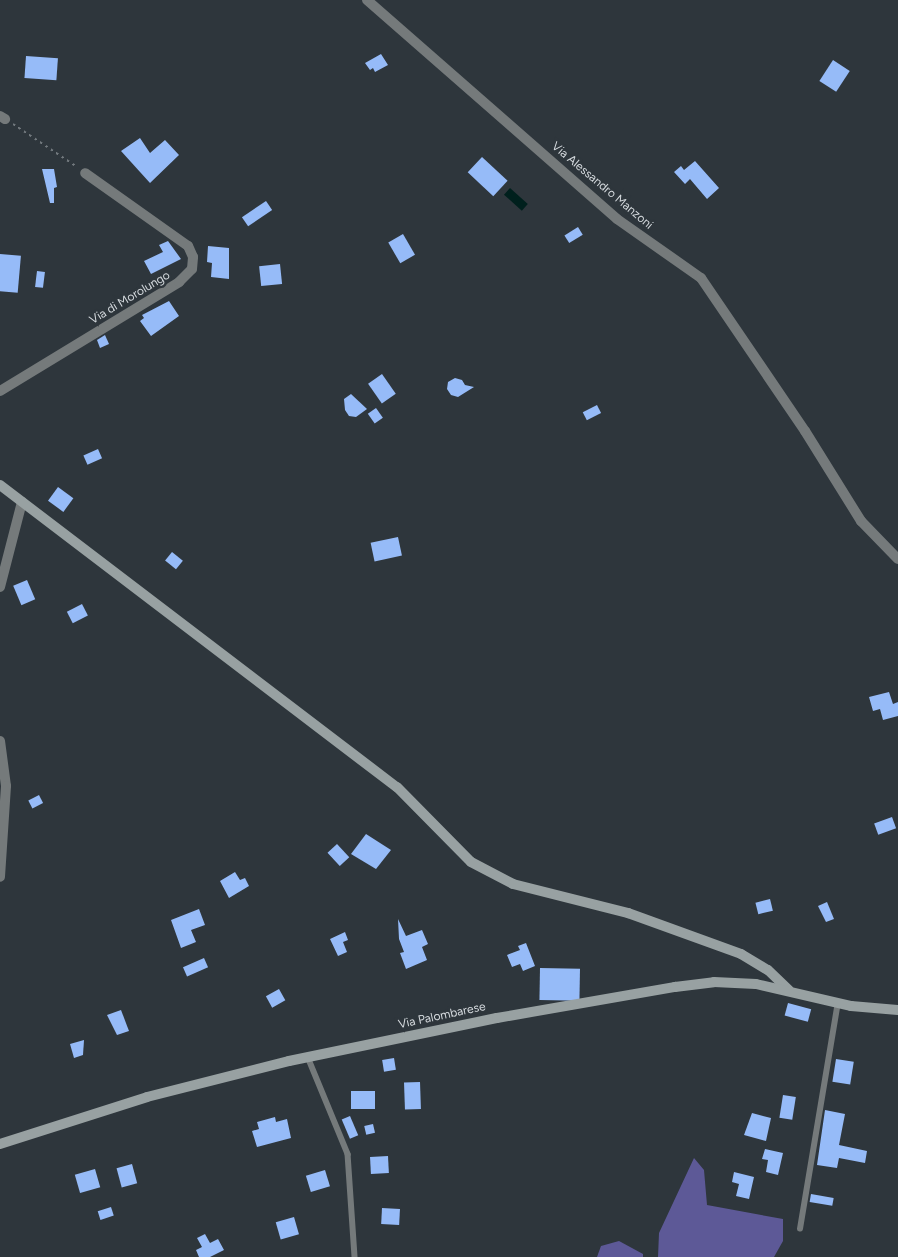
<!DOCTYPE html>
<html>
<head>
<meta charset="utf-8">
<style>
  body { margin:0 }
  #map { position:relative; width:898px; height:1257px; overflow:hidden; background:#2e363c; font-family:Figtree,sans-serif }
  div>[style] { position:absolute }
  [style*='--x'] { left:calc(var(--x)*1px); top:calc(var(--y)*1px); width:calc(var(--w)*1px); rotate:calc(var(--a)*1deg) }
  .forest>* { inset:0; background:#5d5997 }
  .water>* { inset:0; background:#00201d; transform-origin:0 0 }
  .building>* { inset:0; background:#96bbf8; transform-origin:0 0 }
  .path>* { height:2px; margin-top:-1px; transform-origin:0; background:repeating-linear-gradient(90deg,#72797e 0 2.5px,transparent 0 6.5px) }
  .lane>* { height:5.5px; margin:-2.75px; padding:0 2.75px; transform-origin:2.75px; border-radius:2.75px; background:#757a7b }
  .street>* { height:10px; margin:-5px; padding:0 5px; transform-origin:5px; border-radius:5px; background:#757a7b }
  .secondary>* { height:10px; margin:-5px; padding:0 5px; transform-origin:5px; border-radius:5px; background:#98a1a2 }
  span { translate:-50% -50%; white-space:nowrap; text-align:center; line-height:1.15; -webkit-text-stroke:5px #2e363c; paint-order:stroke }
  .street-label { font-size:12px; color:#d5dade }
</style>
</head>
<body>
<div id="map">
  <div class="forest">
    <div style="clip-path:polygon(694px 1158px,704px 1170px,707px 1205px,783px 1219px,783px 1241px,774px 1257px,658px 1257px,659px 1233px)"></div>
    <div style="clip-path:polygon(619px 1241px,643px 1254px,643px 1257px,597px 1257px,601px 1246px)"></div>
  </div>
  <div class="water">
    <div style="left:510px;top:188px;width:24px;height:9px;rotate:42deg"></div>
  </div>
  <div class="building">
    <div style="clip-path:polygon(381px 54px,388px 65px,375px 72px,373px 68px,370px 70px,365px 63px)"></div>
    <div style="left:26px;top:56px;width:32px;height:22px;rotate:4deg"></div>
    <div style="left:833px;top:60px;width:20px;height:25px;rotate:33deg"></div>
    <div style="clip-path:polygon(140px 138px,150px 153px,165px 140px,179px 155px,150px 183px,121px 151px)"></div>
    <div style="left:482px;top:157px;width:35px;height:21px;rotate:43deg"></div>
    <div style="clip-path:polygon(695px 161px,719px 188px,707px 199px,690px 179px,685px 184px,674px 172px,681px 166px,684px 170px)"></div>
    <div style="clip-path:polygon(42px 169px,54px 169px,57px 187px,54px 188px,54px 203px,50px 203px)"></div>
    <div style="left:266px;top:201px;width:11px;height:29px;rotate:56deg"></div>
    <div style="left:578px;top:227px;width:9px;height:16px;rotate:58deg"></div>
    <div style="left:403px;top:234px;width:24px;height:17px;rotate:60deg"></div>
    <div style="clip-path:polygon(168px 241px,181px 259px,151px 274px,144px 261px,163px 252px,159px 245px)"></div>
    <div style="clip-path:polygon(208px 246px,229px 248px,229px 279px,211px 277px,212px 263px,207px 262px)"></div>
    <div style="left:0;top:254px;width:21px;height:37px;rotate:5deg"></div>
    <div style="left:280px;top:264px;width:20px;height:21px;rotate:84deg"></div>
    <div style="left:37px;top:271px;width:8px;height:16px;rotate:7deg"></div>
    <div style="clip-path:polygon(169px 301px,179px 316px,151px 336px,140px 321px,144px 318px,142px 315px)"></div>
    <div style="clip-path:polygon(105px 335px,109px 344px,100px 348px,97px 340px)"></div>
    <div style="left:382px;top:374px;width:24px;height:17px;rotate:55deg"></div>
    <div style="clip-path:polygon(455px 378px,462px 380px,465px 385px,474px 387px,458px 397px,451px 395px,447px 389px,448px 382px)"></div>
    <div style="clip-path:polygon(351px 394px,367px 409px,356px 417px,349px 416px,345px 410px,344px 399px)"></div>
    <div style="left:597px;top:405px;width:9px;height:16px;rotate:63deg"></div>
    <div style="left:376px;top:408px;width:12px;height:10px;rotate:55deg"></div>
    <div style="left:98px;top:449px;width:10px;height:16px;rotate:66deg"></div>
    <div style="left:58px;top:487px;width:19px;height:17px;rotate:36deg"></div>
    <div style="left:398px;top:537px;width:19px;height:28px;rotate:78deg"></div>
    <div style="left:172px;top:552px;width:14px;height:11px;rotate:39deg"></div>
    <div style="left:27px;top:580px;width:21px;height:15px;rotate:67deg"></div>
    <div style="left:82px;top:604px;width:13px;height:17px;rotate:63deg"></div>
    <div style="clip-path:polygon(889px 692px,893px 704px,898px 702px,898px 716px,883px 720px,880px 709px,873px 711px,869px 697px)"></div>
    <div style="left:39px;top:795px;width:9px;height:12px;rotate:63deg"></div>
    <div style="left:892px;top:817px;width:12px;height:19px;rotate:70deg"></div>
    <div style="clip-path:polygon(366px 834px,391px 850px,376px 869px,351px 854px)"></div>
    <div style="left:337px;top:844px;width:18px;height:13px;rotate:47deg"></div>
    <div style="clip-path:polygon(235px 872px,240px 880px,245px 878px,249px 886px,229px 898px,220px 881px)"></div>
    <div style="left:770px;top:899px;width:12px;height:15px;rotate:76deg"></div>
    <div style="clip-path:polygon(827px 902px,834px 919px,826px 922px,818px 906px)"></div>
    <div style="clip-path:polygon(199px 909px,205px 925px,191px 930px,196px 942px,181px 948px,171px 920px)"></div>
    <div style="clip-path:polygon(398px 919px,406px 936px,422px 930px,428px 944px,422px 947px,427px 960px,406px 969px,400px 953px,404px 952px,399px 939px)"></div>
    <div style="clip-path:polygon(345px 932px,348px 940px,343px 942px,347px 952px,338px 956px,330px 939px)"></div>
    <div style="clip-path:polygon(526px 943px,535px 966px,523px 971px,520px 964px,512px 967px,507px 955px,520px 950px,518px 946px)"></div>
    <div style="left:204px;top:958px;width:10px;height:23px;rotate:66deg"></div>
    <div style="left:540px;top:968px;width:40px;height:32px;rotate:1deg"></div>
    <div style="left:279px;top:989px;width:13px;height:15px;rotate:61deg"></div>
    <div style="left:788px;top:1003px;width:24px;height:13px;rotate:15deg"></div>
    <div style="clip-path:polygon(121px 1010px,129px 1031px,117px 1035px,107px 1015px)"></div>
    <div style="clip-path:polygon(84px 1040px,83px 1055px,74px 1058px,70px 1044px)"></div>
    <div style="left:394px;top:1058px;width:12px;height:12px;rotate:81deg"></div>
    <div style="left:836px;top:1059px;width:18px;height:23px;rotate:9deg"></div>
    <div style="left:420px;top:1082px;width:27px;height:16px;rotate:88deg"></div>
    <div style="left:351px;top:1091px;width:24px;height:18px"></div>
    <div style="left:783px;top:1095px;width:13px;height:23px;rotate:9deg"></div>
    <div style="clip-path:polygon(825px 1110px,845px 1114px,839px 1145px,867px 1151px,865px 1163px,839px 1158px,837px 1168px,817px 1165px)"></div>
    <div style="clip-path:polygon(752px 1113px,771px 1118px,766px 1141px,744px 1135px)"></div>
    <div style="left:350px;top:1116px;width:21px;height:9px;rotate:67deg"></div>
    <div style="clip-path:polygon(275px 1117px,276px 1122px,287px 1119px,291px 1138px,257px 1147px,252px 1131px,259px 1129px,257px 1122px)"></div>
    <div style="left:373px;top:1124px;width:9px;height:9px;rotate:77deg"></div>
    <div style="clip-path:polygon(765px 1149px,783px 1153px,778px 1175px,766px 1172px,768px 1160px,762px 1159px)"></div>
    <div style="left:388px;top:1156px;width:17px;height:18px;rotate:87deg"></div>
    <div style="left:132px;top:1164px;width:20px;height:16px;rotate:75deg"></div>
    <div style="left:95px;top:1169px;width:19px;height:21px;rotate:74deg"></div>
    <div style="left:325px;top:1170px;width:17px;height:20px;rotate:73deg"></div>
    <div style="clip-path:polygon(734px 1172px,754px 1177px,749px 1199px,736px 1196px,739px 1184px,732px 1182px)"></div>
    <div style="left:811px;top:1194px;width:23px;height:8px;rotate:10deg"></div>
    <div style="left:111px;top:1207px;width:9px;height:14px;rotate:72deg"></div>
    <div style="left:382px;top:1208px;width:18px;height:16px;rotate:3deg"></div>
    <div style="left:294px;top:1217px;width:18px;height:19px;rotate:74deg"></div>
    <div style="clip-path:polygon(205px 1234px,210px 1243px,218px 1239px,224px 1250px,210px 1257px,199px 1257px,196px 1250px,202px 1247px,197px 1238px)"></div>
  </div>
  <div class="path">
    <div style="--x:13;--y:124;--w:77;--a:33.9"></div>
  </div>
  <div class="lane">
    <div style="--x:308;--y:1057;--w:105;--a:67.6"></div>
    <div style="--x:348;--y:1154;--w:103;--a:86.1"></div>
    <div style="--x:800;--y:1229;--w:229;--a:-80.5"></div>
  </div>
  <div class="street">
    <div style="--x:367;--y:0;--w:332;--a:41.2"></div>
    <div style="--x:617;--y:219;--w:103;--a:35.1"></div>
    <div style="--x:701;--y:278;--w:185;--a:55.8"></div>
    <div style="--x:805;--y:431;--w:106;--a:58.1"></div>
    <div style="--x:861;--y:521;--w:53;--a:45.8"></div>
    <div style="--x:0;--y:116;--w:6;--a:31"></div>
    <div style="--x:0;--y:391;--w:210;--a:-31.3"></div>
    <div style="--x:179;--y:282;--w:18;--a:-45"></div>
    <div style="--x:192;--y:269;--w:12;--a:-85"></div>
    <div style="--x:193;--y:257;--w:12;--a:-114"></div>
    <div style="--x:188;--y:246;--w:126;--a:-144.7"></div>
    <div style="--x:0;--y:587;--w:88;--a:-75.5"></div>
    <div style="--x:0;--y:741;--w:45;--a:82.4"></div>
    <div style="--x:6;--y:786;--w:91;--a:93.8"></div>
  </div>
  <div class="secondary">
    <div style="--x:0;--y:485;--w:499;--a:37.3"></div>
    <div style="--x:397;--y:787;--w:105;--a:45.4"></div>
    <div style="--x:471;--y:862;--w:47;--a:27.6"></div>
    <div style="--x:513;--y:884;--w:119;--a:14.2"></div>
    <div style="--x:628;--y:913;--w:120;--a:19.9"></div>
    <div style="--x:741;--y:954;--w:31;--a:31"></div>
    <div style="--x:768;--y:970;--w:29;--a:44"></div>
    <div style="--x:0;--y:1144;--w:154;--a:-17.7"></div>
    <div style="--x:147;--y:1097;--w:146;--a:-14.2"></div>
    <div style="--x:289;--y:1061;--w:212;--a:-11.7"></div>
    <div style="--x:497;--y:1018;--w:181;--a:-9.9"></div>
    <div style="--x:675;--y:987;--w:39;--a:-7"></div>
    <div style="--x:714;--y:982;--w:42;--a:2.7"></div>
    <div style="--x:756;--y:984;--w:98;--a:13"></div>
    <div style="--x:851;--y:1006;--w:47;--a:4.9"></div>
  </div>
  <div class="street-label">
    <span style="left:602px;top:186px;rotate:40deg">Via Alessandro Manzoni</span>
    <span style="left:130px;top:298px;rotate:-31deg">Via di Morolungo</span>
    <span style="left:442px;top:1016px;rotate:-12deg">Via Palombarese</span>
  </div>
</div>
</body>
</html>
